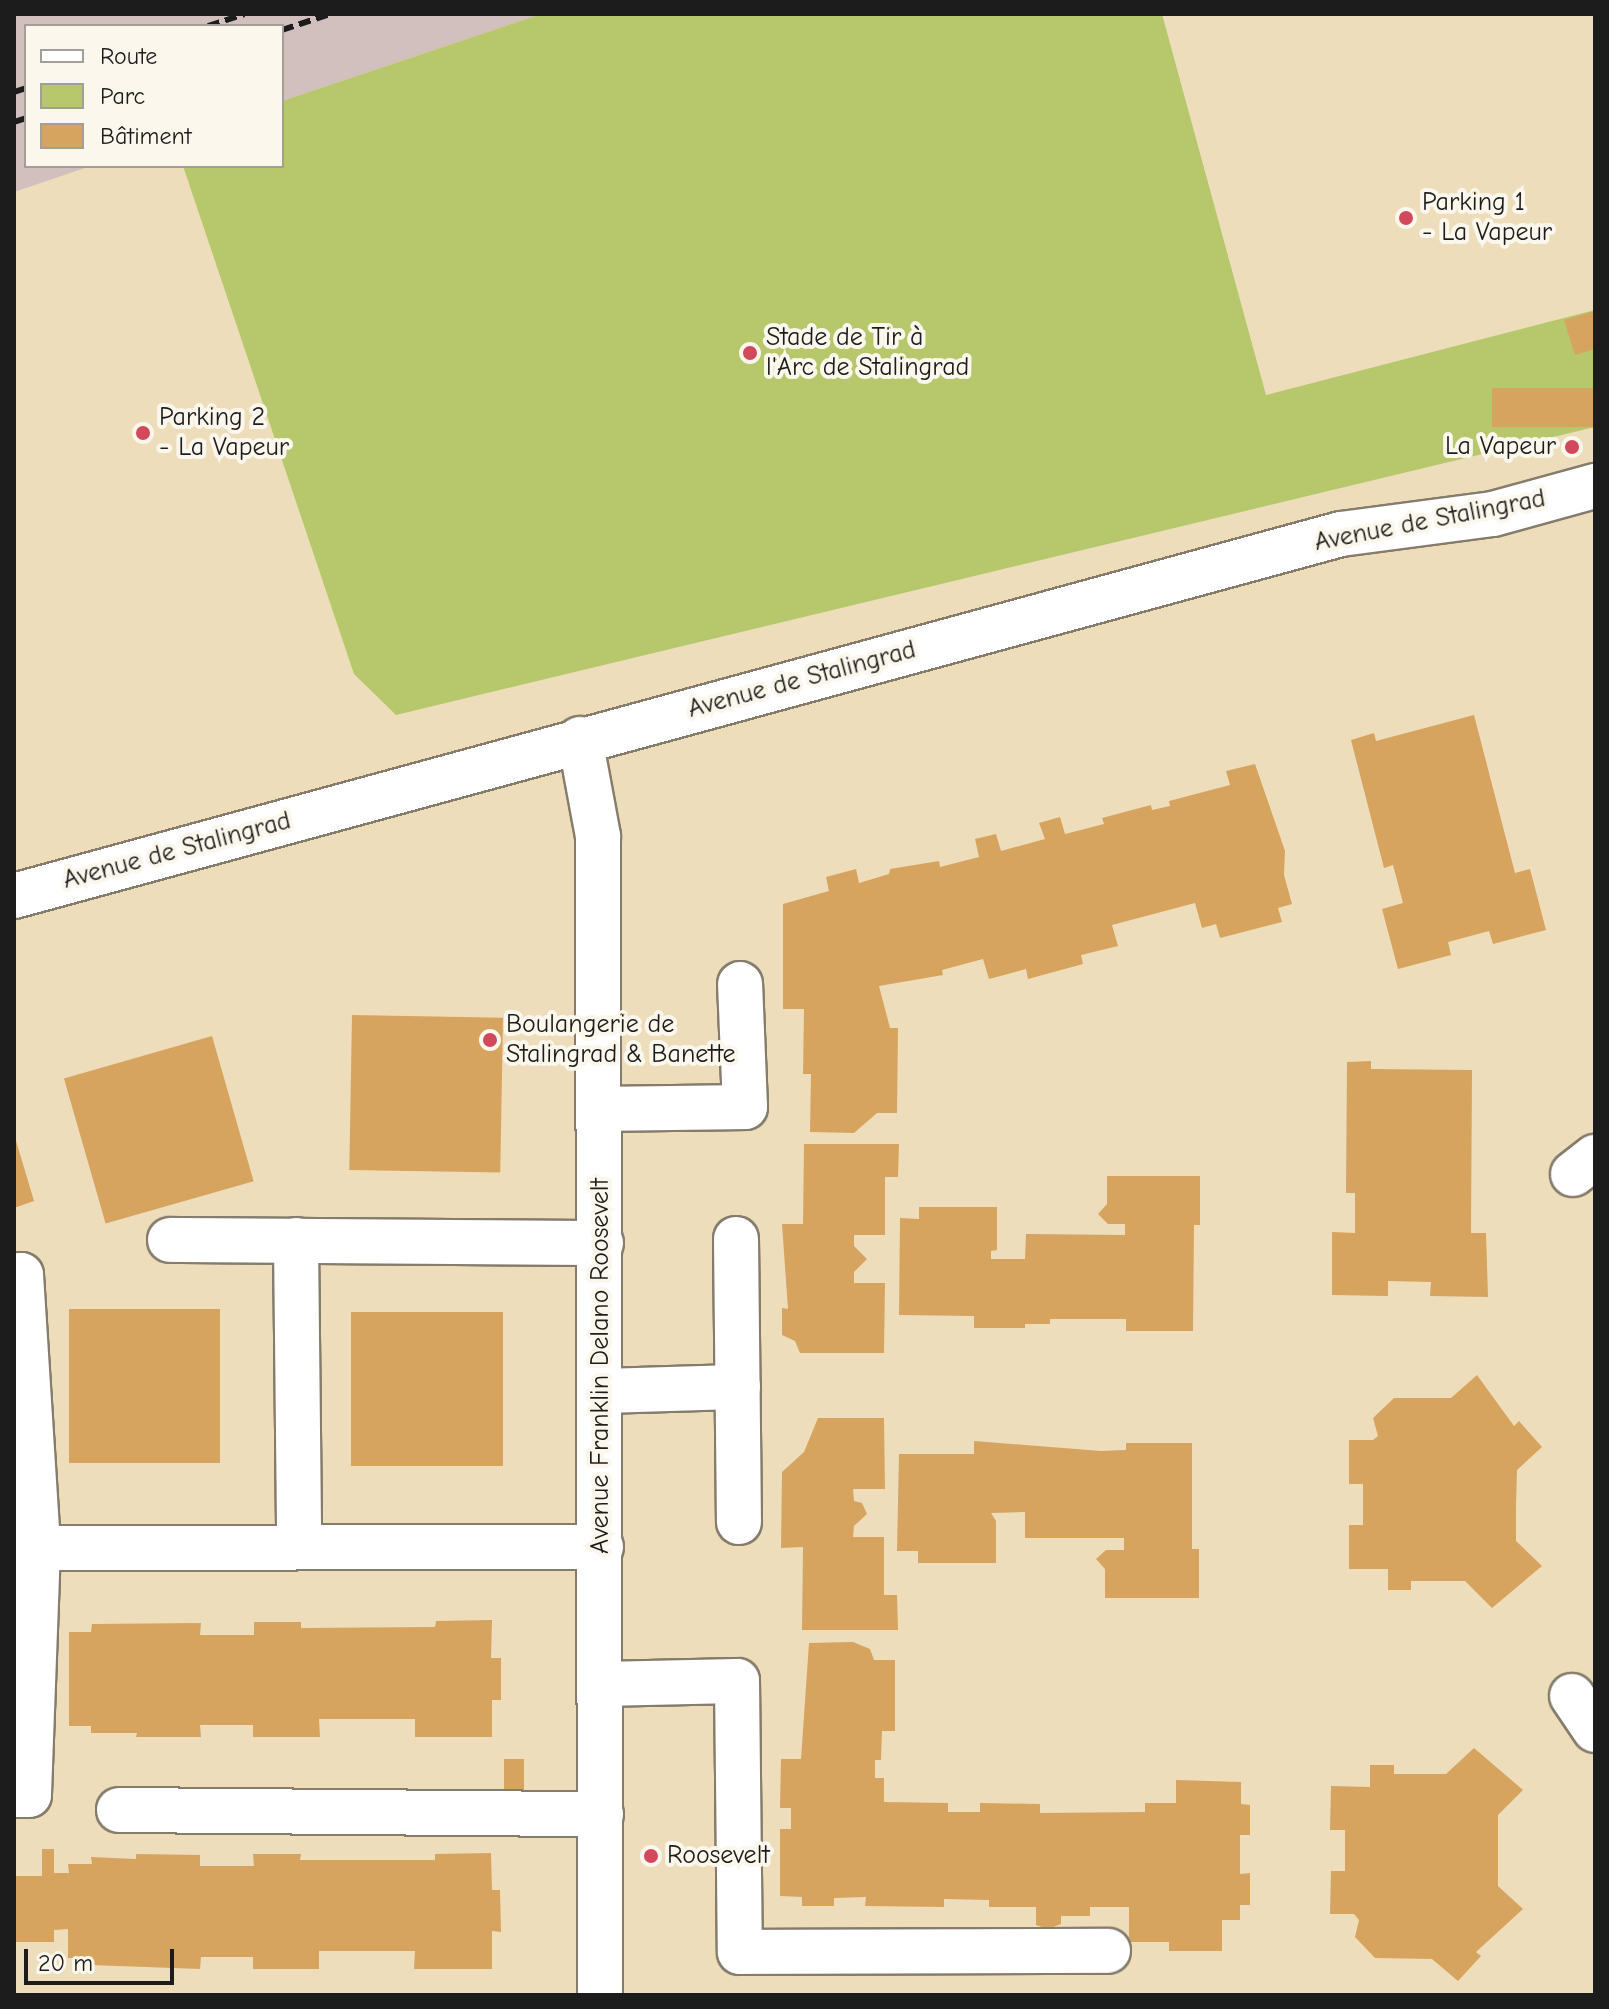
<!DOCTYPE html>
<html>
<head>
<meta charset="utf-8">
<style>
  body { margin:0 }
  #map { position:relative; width:1609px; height:2009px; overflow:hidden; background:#edb; font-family:"Comic Neue",sans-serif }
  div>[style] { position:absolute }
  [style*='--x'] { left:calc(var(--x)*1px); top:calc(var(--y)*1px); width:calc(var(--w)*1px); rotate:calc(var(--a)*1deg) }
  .industrial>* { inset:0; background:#d1c0bd }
  .green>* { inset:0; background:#b6c86b }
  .building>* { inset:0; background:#d6a45e; transform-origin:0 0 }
  .roads { filter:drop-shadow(2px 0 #857c6c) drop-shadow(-2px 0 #857c6c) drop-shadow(0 2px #857c6c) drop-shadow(0 -2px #857c6c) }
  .minor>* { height:44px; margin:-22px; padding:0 22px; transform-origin:22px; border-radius:22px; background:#fff }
  .rail>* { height:6px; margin-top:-3px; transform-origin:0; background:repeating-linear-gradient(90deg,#1c1c1c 0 12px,transparent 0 18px) }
  .dots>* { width:22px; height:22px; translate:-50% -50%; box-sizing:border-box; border:4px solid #fbf7ec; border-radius:50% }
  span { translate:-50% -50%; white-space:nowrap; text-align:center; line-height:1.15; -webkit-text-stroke:8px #fbf7ec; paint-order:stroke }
  .poi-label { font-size:26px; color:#1c1c1c }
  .left { translate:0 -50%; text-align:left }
  .right { translate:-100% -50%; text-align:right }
  .street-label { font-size:26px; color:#1c1c1c }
  .frame { position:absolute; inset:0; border:16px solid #1c1c1c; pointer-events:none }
  .legend { position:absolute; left:24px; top:24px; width:260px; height:144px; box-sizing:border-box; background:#fbf7ec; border:2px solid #a29f99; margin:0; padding:10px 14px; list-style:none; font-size:24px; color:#1c1c1c }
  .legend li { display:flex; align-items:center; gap:16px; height:40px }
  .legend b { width:40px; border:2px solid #a29f99 }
  .scale { position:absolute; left:24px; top:1949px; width:150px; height:36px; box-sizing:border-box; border:4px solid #1c1c1c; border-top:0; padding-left:10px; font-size:24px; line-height:28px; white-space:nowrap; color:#1c1c1c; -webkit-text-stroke:6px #fbf7ec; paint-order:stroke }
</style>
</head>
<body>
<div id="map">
  <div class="industrial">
    <div style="clip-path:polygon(14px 14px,541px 14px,282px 101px,282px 26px,26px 26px,26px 166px,91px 166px,14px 192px)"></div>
  </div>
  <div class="green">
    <div style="clip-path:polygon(541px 14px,1162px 14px,1266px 395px,1595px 310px,1595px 427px,396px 715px,354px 674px,183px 166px,282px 166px,282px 101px)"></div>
    <div style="clip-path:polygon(675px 1993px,1298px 1995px,650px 1995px)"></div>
  </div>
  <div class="building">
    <div style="clip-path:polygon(1595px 311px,1595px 349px,1575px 355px,1564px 320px)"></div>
    <div style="left:1595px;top:388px;width:39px;height:103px;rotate:90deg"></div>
    <div style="clip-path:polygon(1474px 715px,1515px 873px,1530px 869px,1546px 930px,1493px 944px,1489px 931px,1448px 942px,1451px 955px,1398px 969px,1382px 909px,1403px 903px,1393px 865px,1384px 868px,1351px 740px,1374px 733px,1376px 741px)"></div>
    <div style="clip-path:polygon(1255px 764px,1285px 851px,1284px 875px,1292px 904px,1278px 908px,1282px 922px,1220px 938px,1216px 924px,1202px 928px,1195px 903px,1112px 925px,1118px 946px,1081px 955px,1083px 964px,1028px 979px,1026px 969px,989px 979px,983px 959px,942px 970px,943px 975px,879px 986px,890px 1028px,898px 1028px,897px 1113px,877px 1113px,854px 1133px,810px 1132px,811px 1074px,803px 1074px,804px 1009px,783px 1009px,783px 904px,829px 891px,826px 877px,856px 869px,859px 883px,889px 874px,890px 869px,939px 861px,940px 867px,979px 857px,975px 839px,996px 834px,1001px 851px,1045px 839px,1039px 823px,1060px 817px,1065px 834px,1104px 824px,1102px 818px,1151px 805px,1152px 810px,1170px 806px,1169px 801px,1230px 785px,1226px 771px)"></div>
    <div style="left:352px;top:1015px;width:151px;height:155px;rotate:1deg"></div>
    <div style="left:212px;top:1036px;width:151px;height:154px;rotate:74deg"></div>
    <div style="clip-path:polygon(1371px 1061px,1371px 1069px,1472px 1070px,1471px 1233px,1486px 1233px,1488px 1297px,1430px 1296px,1431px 1282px,1388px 1281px,1388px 1296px,1332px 1295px,1332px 1232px,1355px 1233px,1355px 1193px,1346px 1193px,1347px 1062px)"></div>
    <div style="clip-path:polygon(14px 1134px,34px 1201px,14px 1208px)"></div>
    <div style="clip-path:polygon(804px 1144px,899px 1144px,898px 1177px,885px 1177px,885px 1235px,854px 1235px,854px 1246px,867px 1259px,854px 1272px,854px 1283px,885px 1283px,884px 1353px,800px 1353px,795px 1341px,782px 1335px,782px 1308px,788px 1309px,782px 1224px,803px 1224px)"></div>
    <div style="clip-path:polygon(1107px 1176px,1200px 1176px,1200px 1225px,1194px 1225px,1193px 1331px,1126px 1331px,1126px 1319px,1050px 1319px,1050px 1324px,1025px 1324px,1025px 1328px,974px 1328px,974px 1316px,899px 1315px,900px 1218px,919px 1219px,919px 1207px,997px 1207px,997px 1250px,991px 1251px,991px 1259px,1025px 1259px,1026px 1234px,1125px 1235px,1125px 1224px,1108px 1224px,1098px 1214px,1107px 1204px)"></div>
    <div style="left:69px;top:1309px;width:151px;height:154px"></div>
    <div style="left:351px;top:1312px;width:152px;height:154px"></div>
    <div style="clip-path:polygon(1477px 1375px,1514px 1426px,1519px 1421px,1542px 1447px,1517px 1470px,1516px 1506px,1516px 1541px,1542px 1566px,1492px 1608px,1465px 1581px,1411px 1581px,1411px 1590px,1388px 1590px,1388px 1569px,1349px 1569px,1349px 1525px,1363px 1525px,1363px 1484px,1349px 1484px,1349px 1440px,1373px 1440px,1378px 1436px,1373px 1418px,1394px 1398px,1451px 1398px)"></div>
    <div style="clip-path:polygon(818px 1418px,884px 1418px,885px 1489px,853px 1489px,854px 1501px,862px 1503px,867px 1514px,854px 1526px,853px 1537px,884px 1537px,884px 1595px,897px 1595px,898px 1630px,802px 1630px,803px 1547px,781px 1548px,782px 1472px,804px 1452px)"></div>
    <div style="clip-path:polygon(974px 1441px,1101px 1451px,1126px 1450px,1126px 1443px,1192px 1443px,1192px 1549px,1199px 1549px,1199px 1598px,1105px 1598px,1105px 1569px,1096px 1559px,1106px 1550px,1124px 1550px,1124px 1538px,1025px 1538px,1025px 1512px,991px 1513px,996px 1521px,996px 1563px,918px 1563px,918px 1551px,897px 1551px,899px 1454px,974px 1454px)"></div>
    <div style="clip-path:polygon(492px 1620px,491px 1658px,501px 1658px,501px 1700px,492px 1700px,492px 1737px,415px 1737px,415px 1719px,319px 1719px,320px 1737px,253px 1737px,253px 1725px,200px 1725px,201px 1737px,136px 1737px,137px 1733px,91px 1733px,91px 1726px,69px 1726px,69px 1632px,91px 1632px,92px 1624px,201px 1623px,200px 1635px,254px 1635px,254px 1622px,301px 1622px,301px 1628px,435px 1627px,436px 1621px)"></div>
    <div style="clip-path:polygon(853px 1642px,870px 1649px,874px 1660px,895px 1660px,895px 1731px,882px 1731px,881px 1760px,875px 1760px,875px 1778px,884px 1778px,884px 1802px,948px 1803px,948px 1812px,980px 1812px,980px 1803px,1040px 1804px,1040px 1813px,1145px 1812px,1145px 1803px,1176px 1803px,1176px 1780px,1241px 1782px,1241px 1804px,1250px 1805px,1250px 1835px,1240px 1835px,1240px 1874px,1250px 1873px,1250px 1905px,1240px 1905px,1240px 1920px,1222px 1920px,1222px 1951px,1169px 1951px,1169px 1942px,1129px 1942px,1129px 1907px,1090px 1907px,1090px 1916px,1061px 1916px,1061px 1924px,1048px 1929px,1036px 1925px,1036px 1907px,989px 1907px,989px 1900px,944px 1899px,944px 1907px,865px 1906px,866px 1897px,834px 1898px,834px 1906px,802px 1906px,802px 1897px,780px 1896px,780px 1829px,791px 1829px,791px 1808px,780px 1808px,781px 1759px,801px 1759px,809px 1643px)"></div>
    <div style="clip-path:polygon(1474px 1748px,1523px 1790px,1498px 1815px,1498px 1886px,1523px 1909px,1476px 1952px,1481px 1956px,1458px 1981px,1432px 1959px,1375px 1958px,1355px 1937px,1359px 1920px,1354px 1914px,1330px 1914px,1331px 1871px,1345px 1871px,1345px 1830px,1330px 1830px,1331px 1786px,1370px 1787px,1370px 1765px,1394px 1765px,1394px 1774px,1446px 1774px)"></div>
    <div style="left:504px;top:1759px;width:20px;height:31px"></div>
    <div style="clip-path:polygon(42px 1849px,54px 1849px,54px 1873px,69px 1873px,68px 1864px,92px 1864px,91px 1857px,136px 1859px,136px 1854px,200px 1855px,200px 1866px,254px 1866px,253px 1854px,301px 1854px,300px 1860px,435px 1860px,435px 1854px,491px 1853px,492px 1890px,500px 1890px,501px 1932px,492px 1931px,492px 1969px,414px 1969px,415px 1951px,319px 1951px,319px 1969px,253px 1969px,253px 1957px,201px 1957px,200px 1969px,91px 1965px,90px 1958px,68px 1958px,68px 1929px,54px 1930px,54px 1942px,14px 1942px,14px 1876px,42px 1876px)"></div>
  </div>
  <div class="roads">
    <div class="minor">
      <div style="--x:580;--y:739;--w:99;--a:79.5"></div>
      <div style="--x:598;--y:836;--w:1159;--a:89.9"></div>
      <div style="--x:14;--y:896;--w:1375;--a:-15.26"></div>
      <div style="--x:1341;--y:534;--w:153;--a:-7.5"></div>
      <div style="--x:1493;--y:514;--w:106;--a:-15.4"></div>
      <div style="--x:600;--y:1109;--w:145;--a:-0.8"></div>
      <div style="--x:745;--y:1107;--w:123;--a:-92.3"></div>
      <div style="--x:1573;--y:1174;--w:28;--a:-38"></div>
      <div style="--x:736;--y:1239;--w:283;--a:89.4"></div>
      <div style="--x:170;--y:1240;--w:431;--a:0.4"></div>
      <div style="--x:296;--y:1240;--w:307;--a:89.4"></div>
      <div style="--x:14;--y:1276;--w:7;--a:-8"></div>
      <div style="--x:21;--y:1275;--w:274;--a:86.4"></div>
      <div style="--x:38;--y:1548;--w:247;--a:92.1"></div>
      <div style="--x:29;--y:1795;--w:15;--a:180"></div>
      <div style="--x:601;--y:1391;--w:137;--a:-1.7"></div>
      <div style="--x:14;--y:1548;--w:587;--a:-0.1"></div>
      <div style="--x:601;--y:1684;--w:136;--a:-1.3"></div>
      <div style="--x:737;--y:1681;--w:271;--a:89.4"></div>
      <div style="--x:740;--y:1952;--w:368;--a:-0.2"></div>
      <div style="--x:1572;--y:1696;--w:41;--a:55.9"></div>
      <div style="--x:119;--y:1810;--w:482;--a:0.5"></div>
    </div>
  </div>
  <div class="rail">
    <div style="--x:208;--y:26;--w:38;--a:-18"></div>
    <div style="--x:282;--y:30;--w:51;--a:-18.4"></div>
    <div style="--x:14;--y:92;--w:13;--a:-18"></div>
    <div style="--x:14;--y:122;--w:13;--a:-18"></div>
  </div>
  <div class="dots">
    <div style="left:1406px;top:218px;background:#d1495b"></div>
    <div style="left:750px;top:353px;background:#d1495b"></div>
    <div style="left:143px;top:433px;background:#d1495b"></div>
    <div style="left:1572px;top:447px;background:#d1495b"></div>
    <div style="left:490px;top:1040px;background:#d1495b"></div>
    <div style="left:651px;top:1856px;background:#d1495b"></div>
  </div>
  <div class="poi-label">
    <span class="left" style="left:1422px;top:218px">Parking 1<br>- La Vapeur</span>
    <span class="left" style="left:766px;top:353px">Stade de Tir à<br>l'Arc de Stalingrad</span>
    <span class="left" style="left:159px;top:433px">Parking 2<br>- La Vapeur</span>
    <span class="right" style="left:1556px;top:447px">La Vapeur</span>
    <span class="left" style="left:506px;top:1040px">Boulangerie de<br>Stalingrad &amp; Banette</span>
    <span class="left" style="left:667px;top:1856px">Roosevelt</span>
  </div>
  <div class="street-label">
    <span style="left:1430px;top:521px;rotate:-11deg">Avenue de Stalingrad</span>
    <span style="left:802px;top:680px;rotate:-15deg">Avenue de Stalingrad</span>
    <span style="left:177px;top:851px;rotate:-15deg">Avenue de Stalingrad</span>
    <span style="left:601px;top:1366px;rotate:-90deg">Avenue Franklin Delano Roosevelt</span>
  </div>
  <div class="frame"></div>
  <ul class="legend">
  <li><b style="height:10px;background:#fff"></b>Route</li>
  <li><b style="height:22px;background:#b6c86b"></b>Parc</li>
  <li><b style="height:22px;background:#d6a45e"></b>Bâtiment</li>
  </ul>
  <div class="scale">20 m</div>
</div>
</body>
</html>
